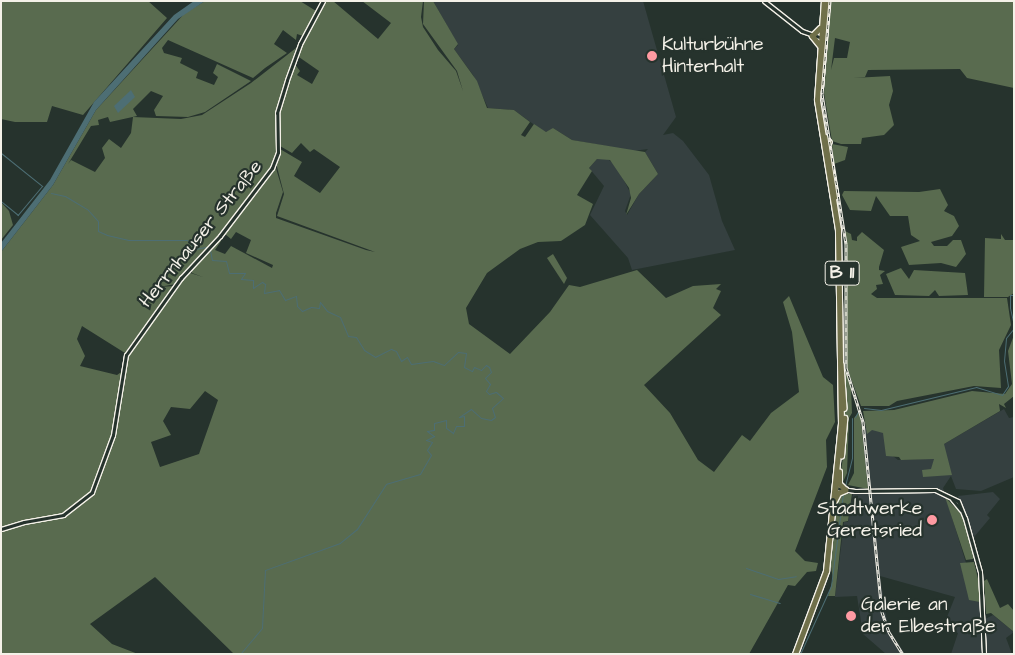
<!DOCTYPE html>
<html>
<head>
<meta charset="utf-8">
<style>
  body { margin:0 }
  #map { position:relative; width:1015px; height:655px; overflow:hidden; background:#26332d; font-family:"Architects Daughter",sans-serif }
  div>[style] { position:absolute }
  [style*='--x'] { left:calc(var(--x)*1px); top:calc(var(--y)*1px); width:calc(var(--w)*1px); rotate:calc(var(--a)*1deg) }
  .built>* { inset:0; background:#354040 }
  .green>* { inset:0; background:#596b4f }
  .water>* { inset:0; background:#4d6e74 }
  .stream>* { height:1px; margin:-0.5px; padding:0 0.5px; transform-origin:0.5px; border-radius:0.5px; background:#4d6e74 }
  .roads { filter:drop-shadow(1px 0 #f4f1e8) drop-shadow(-1px 0 #f4f1e8) drop-shadow(0 1px #f4f1e8) drop-shadow(0 -1px #f4f1e8) }
  .minor>* { height:3px; margin:-1.5px; padding:0 1.5px; transform-origin:1.5px; border-radius:1.5px; background:#26332d }
  .major>* { height:4.5px; margin:-2.25px; padding:0 2.25px; transform-origin:2.25px; border-radius:2.25px; background:#70704a }
  .rail>* { height:3px; margin-top:-1.5px; transform-origin:0; background:repeating-linear-gradient(90deg,#26332d 0 4px,#f4f1e8 0 8px); box-sizing:border-box; border-block:1px solid #f4f1e8 }
  .dots>* { width:14px; height:14px; translate:-50% -50%; box-sizing:border-box; border:2px solid #26332d; border-radius:50% }
  span { translate:-50% -50%; white-space:nowrap; text-align:center; line-height:1.15; -webkit-text-stroke:4.5px #26332d; paint-order:stroke }
  .shield-label span { padding:1px 4px; background:#26332d; border:1px solid; border-radius:4px; -webkit-text-stroke-width:0 }
  .shield-label { font-size:18px; color:#f4f1e8; font-weight:700 }
  .poi-label { font-size:19px; color:#f4f1e8 }
  .left { translate:0 -50%; text-align:left }
  .right { translate:-100% -50%; text-align:right }
  .street-label { font-size:19px; color:#f4f1e8 }
  .frame { position:absolute; inset:0; border:2px solid #f4f1e8; pointer-events:none }
</style>
</head>
<body>
<div id="map">
  <div class="built">
    <div style="clip-path:polygon(433px 1px,643px 1px,676px 117px,663px 135px,673px 133px,683px 141px,709px 175px,722px 221px,735px 250px,632px 270px,628px 258px,590px 215px,604px 186px,589px 168px,597px 159px,606px 158px,616px 165px,631px 194px,625px 211px,627px 215px,639px 194px,658px 174px,645px 152px,648px 149px,633px 151px,572px 140px,553px 128px,552px 131px,544px 132px,514px 110px,488px 108px,473px 75px,454px 49px,458px 45px)"></div>
    <div style="clip-path:polygon(1004px 409px,1009px 418px,1014px 417px,1014px 477px,981px 491px,956px 489px,951px 476px,943px 488px,966px 563px,961px 563px,980px 602px,981px 621px,993px 615px,1014px 632px,1006px 638px,1012px 654px,951px 654px,958px 633px,943px 627px,955px 597px,880px 576px,888px 628px,905px 654px,886px 654px,863px 634px,857px 596px,835px 597px,844px 522px,848px 522px,854px 488px,868px 489px,862px 428px,887px 429px,889px 453px,898px 460px,943px 458px,944px 444px)"></div>
    <div style="clip-path:polygon(993px 492px,1000px 499px,987px 515px,990px 518px,974px 537px,958px 496px)"></div>
  </div>
  <div class="green">
    <div style="clip-path:polygon(1px 1px,148px 1px,167px 18px,83px 115px,52px 106px,47px 122px,15px 122px,1px 119px)"></div>
    <div style="clip-path:polygon(evenodd,205px 1px,300px 1px,316px 11px,303px 36px,297px 34px,296px 40px,283px 30px,274px 44px,287px 53px,265px 68px,253px 78px,168px 40px,162px 48px,164px 53px,182px 58px,180px 63px,198px 72px,196px 78px,214px 85px,218px 77px,213px 73px,217px 64px,251px 81px,205px 112px,188px 117px,156px 116px,154px 110px,163px 96px,151px 91px,133px 109px,137px 116px,110px 122px,108px 117px,98px 120px,99px 125px,91px 126px,68px 164px,71px 160px,95px 172px,105px 158px,102px 148px,109px 139px,121px 148px,131px 133px,133px 117px,181px 119px,202px 115px,251px 83px,296px 48px,277px 112px,277px 153px,271px 168px,221px 234px,176px 284px,159px 287px,174px 286px,125px 353px,82px 326px,77px 339px,85px 356px,80px 366px,117px 375px,124px 370px,126px 356px,187px 272px,203px 277px,192px 273px,191px 267px,218px 239px,221px 241px,215px 250px,225px 254px,231px 246px,272px 268px,273px 265px,246px 253px,251px 240px,236px 232px,231px 239px,225px 234px,222px 240px,221px 237px,275px 165px,283px 192px,276px 213px,276px 218px,366px 250px,375px 252px,277px 216px,284px 194px,276px 163px,280px 149px,302px 162px,294px 176px,320px 193px,340px 167px,314px 149px,310px 152px,301px 143px,292px 153px,280px 146px,279px 111px,294px 63px,300px 71px,297px 75px,312px 84px,319px 71px,296px 55px,324px 1px,333px 1px,378px 39px,391px 23px,362px 1px,423px 1px,421px 17px,423px 27px,438px 50px,456px 71px,463px 91px,457px 71px,423px 24px,424px 1px,433px 1px,458px 44px,454px 49px,477px 81px,487px 108px,514px 110px,530px 122px,521px 135px,525px 137px,534px 124px,546px 132px,553px 128px,572px 140px,645px 152px,658px 174px,639px 194px,626px 215px,631px 198px,629px 188px,610px 160px,597px 159px,589px 168px,592px 171px,577px 195px,593px 204px,585px 225px,561px 241px,538px 242px,520px 249px,487px 273px,466px 308px,469px 324px,510px 354px,550px 312px,569px 285px,580px 287px,637px 270px,666px 298px,693px 286px,721px 284px,716px 289px,721px 291px,713px 308px,721px 315px,644px 385px,670px 413px,698px 460px,714px 472px,742px 435px,750px 441px,771px 413px,799px 392px,792px 332px,783px 302px,789px 296px,823px 377px,833px 385px,835px 422px,826px 440px,827px 467px,795px 551px,805px 561px,818px 563px,816px 571px,807px 572px,795px 586px,788px 585px,749px 654px,234px 654px,155px 577px,90px 624px,112px 644px,138px 654px,1px 654px,1px 252px,53px 185px,96px 110px,184px 14px,205px 1px,205px 391px,218px 400px,199px 454px,160px 467px,151px 442px,171px 435px,163px 421px,171px 407px,190px 409px,205px 391px)"></div>
    <div style="clip-path:polygon(evenodd,831px 1px,1014px 1px,1014px 88px,967px 78px,960px 69px,868px 70px,865px 77px,853px 78px,890px 76px,893px 91px,889px 105px,894px 125px,884px 135px,862px 138px,861px 144px,841px 144px,832px 141px,824px 93px,831px 1px,835px 38px,850px 42px,847px 58px,834px 58px,831px 70px,835px 38px)"></div>
    <div style="clip-path:polygon(832px 144px,848px 147px,845px 160px,834px 164px)"></div>
    <div style="clip-path:polygon(940px 189px,948px 205px,944px 211px,954px 216px,959px 226px,952px 236px,931px 242px,934px 246px,947px 246px,953px 240px,961px 240px,966px 254px,956px 267px,941px 263px,909px 265px,901px 247px,920px 241px,911px 235px,908px 216px,890px 216px,876px 196px,871px 211px,850px 210px,842px 195px,844px 191px,919px 192px)"></div>
    <div style="clip-path:polygon(1px 202px,9px 211px,13px 225px,1px 240px)"></div>
    <div style="clip-path:polygon(845px 231px,851px 234px,852px 240px,857px 241px,857px 237px,862px 232px,884px 250px,879px 267px,879px 270px,885px 271px,880px 275px,883px 284px,876px 285px,877px 289px,871px 294px,877px 298px,1007px 298px,1011px 325px,999px 350px,1001px 388px,974px 386px,897px 401px,889px 406px,861px 406px,847px 368px,845px 352px)"></div>
    <div style="clip-path:polygon(1001px 234px,1005px 240px,1014px 240px,1014px 293px,1008px 297px,984px 297px,985px 238px,1001px 239px)"></div>
    <div style="clip-path:polygon(553px 254px,567px 278px,564px 284px,547px 258px)"></div>
    <div style="clip-path:polygon(901px 268px,909px 279px,914px 270px,965px 273px,968px 295px,939px 296px,935px 290px,929px 296px,895px 295px,886px 274px)"></div>
    <div style="clip-path:polygon(1014px 335px,1014px 396px,1004px 404px,1006px 408px,999px 404px,1000px 411px,944px 444px,952px 475px,923px 477px,922px 470px,931px 469px,934px 459px,901px 460px,899px 457px,886px 456px,883px 433px,872px 430px,867px 434px,863px 411px,894px 410px,972px 391px,1005px 394px,1012px 384px,1008px 351px)"></div>
    <div style="clip-path:polygon(842px 369px,846px 370px,851px 387px,852px 413px,849px 418px,847px 473px,843px 482px,840px 478px,845px 444px)"></div>
    <div style="clip-path:polygon(859px 412px,861px 420px,868px 489px,848px 485px,854px 473px,854px 418px)"></div>
    <div style="clip-path:polygon(839px 493px,852px 494px,848px 521px,843px 522px,835px 596px,828px 596px,833px 579px,830px 560px)"></div>
    <div style="clip-path:polygon(945px 497px,964px 517px,975px 556px,973px 559px,966px 560px)"></div>
    <div style="clip-path:polygon(974px 562px,979px 583px,980px 602px,969px 600px,960px 563px)"></div>
    <div style="clip-path:polygon(987px 579px,1000px 608px,1008px 604px,1014px 611px,1014px 632px,991px 613px,986px 614px,984px 581px)"></div>
  </div>
  <div class="water">
    <div style="clip-path:polygon(194px 1px,205px 1px,178px 19px,96px 110px,53px 185px,1px 252px,1px 243px,50px 180px,94px 102px,174px 15px)"></div>
    <div style="clip-path:polygon(131px 90px,135px 97px,118px 113px,114px 106px)"></div>
  </div>
  <div class="stream">
    <div style="--x:1;--y:153;--w:53;--a:38.8"></div>
    <div style="--x:42;--y:186;--w:38;--a:130"></div>
    <div style="--x:18;--y:215;--w:22;--a:-141"></div>
    <div style="--x:51;--y:193;--w:14;--a:12"></div>
    <div style="--x:65;--y:196;--w:27;--a:31"></div>
    <div style="--x:88;--y:210;--w:15;--a:48"></div>
    <div style="--x:98;--y:221;--w:10;--a:90"></div>
    <div style="--x:98;--y:231;--w:10;--a:24"></div>
    <div style="--x:107;--y:235;--w:22;--a:13"></div>
    <div style="--x:128;--y:240;--w:59;--a:0"></div>
    <div style="--x:187;--y:240;--w:12;--a:48"></div>
    <div style="--x:195;--y:249;--w:11;--a:-10"></div>
    <div style="--x:210;--y:250;--w:10;--a:79"></div>
    <div style="--x:212;--y:260;--w:14;--a:4"></div>
    <div style="--x:226;--y:261;--w:12;--a:76"></div>
    <div style="--x:229;--y:273;--w:16;--a:0"></div>
    <div style="--x:245;--y:273;--w:7;--a:124"></div>
    <div style="--x:241;--y:279;--w:12;--a:5"></div>
    <div style="--x:253;--y:280;--w:8;--a:90"></div>
    <div style="--x:253;--y:288;--w:11;--a:-34"></div>
    <div style="--x:262;--y:282;--w:4;--a:34"></div>
    <div style="--x:265;--y:284;--w:9;--a:96"></div>
    <div style="--x:264;--y:293;--w:15;--a:-11"></div>
    <div style="--x:279;--y:290;--w:12;--a:59"></div>
    <div style="--x:285;--y:300;--w:12;--a:-20"></div>
    <div style="--x:296;--y:296;--w:10;--a:84"></div>
    <div style="--x:297;--y:306;--w:7;--a:45"></div>
    <div style="--x:302;--y:311;--w:10;--a:-24"></div>
    <div style="--x:311;--y:307;--w:8;--a:7"></div>
    <div style="--x:319;--y:308;--w:6;--a:-81"></div>
    <div style="--x:320;--y:302;--w:11;--a:52"></div>
    <div style="--x:327;--y:311;--w:14;--a:25"></div>
    <div style="--x:340;--y:317;--w:21;--a:67"></div>
    <div style="--x:348;--y:336;--w:8;--a:7"></div>
    <div style="--x:356;--y:337;--w:15;--a:58"></div>
    <div style="--x:364;--y:350;--w:13;--a:32"></div>
    <div style="--x:375;--y:357;--w:18;--a:-27"></div>
    <div style="--x:391;--y:349;--w:5;--a:22"></div>
    <div style="--x:396;--y:351;--w:11;--a:63"></div>
    <div style="--x:401;--y:361;--w:7;--a:-34"></div>
    <div style="--x:407;--y:357;--w:8;--a:60"></div>
    <div style="--x:411;--y:364;--w:22;--a:-8"></div>
    <div style="--x:433;--y:361;--w:12;--a:20"></div>
    <div style="--x:444;--y:365;--w:19;--a:-43"></div>
    <div style="--x:458;--y:352;--w:8;--a:7"></div>
    <div style="--x:466;--y:353;--w:14;--a:98"></div>
    <div style="--x:464;--y:367;--w:9;--a:27"></div>
    <div style="--x:472;--y:371;--w:4;--a:-63"></div>
    <div style="--x:474;--y:367;--w:8;--a:23"></div>
    <div style="--x:481;--y:370;--w:7;--a:-45"></div>
    <div style="--x:486;--y:365;--w:4;--a:34"></div>
    <div style="--x:489;--y:367;--w:5;--a:68"></div>
    <div style="--x:491;--y:372;--w:8;--a:135"></div>
    <div style="--x:485;--y:378;--w:8;--a:50"></div>
    <div style="--x:490;--y:384;--w:8;--a:120"></div>
    <div style="--x:486;--y:391;--w:4;--a:45"></div>
    <div style="--x:489;--y:394;--w:7;--a:-16"></div>
    <div style="--x:496;--y:392;--w:9;--a:41"></div>
    <div style="--x:503;--y:398;--w:15;--a:138"></div>
    <div style="--x:492;--y:408;--w:9;--a:72"></div>
    <div style="--x:495;--y:417;--w:5;--a:143"></div>
    <div style="--x:491;--y:420;--w:10;--a:-169"></div>
    <div style="--x:481;--y:418;--w:13;--a:-138"></div>
    <div style="--x:471;--y:409;--w:14;--a:146"></div>
    <div style="--x:459;--y:417;--w:5;--a:-11"></div>
    <div style="--x:464;--y:416;--w:10;--a:90"></div>
    <div style="--x:464;--y:426;--w:8;--a:180"></div>
    <div style="--x:456;--y:426;--w:8;--a:113"></div>
    <div style="--x:453;--y:433;--w:9;--a:-144"></div>
    <div style="--x:446;--y:428;--w:8;--a:-90"></div>
    <div style="--x:446;--y:420;--w:12;--a:166"></div>
    <div style="--x:434;--y:423;--w:7;--a:90"></div>
    <div style="--x:434;--y:430;--w:7;--a:172"></div>
    <div style="--x:427;--y:431;--w:9;--a:36"></div>
    <div style="--x:434;--y:436;--w:9;--a:153"></div>
    <div style="--x:426;--y:440;--w:6;--a:18"></div>
    <div style="--x:432;--y:442;--w:9;--a:122"></div>
    <div style="--x:427;--y:450;--w:6;--a:51"></div>
    <div style="--x:431;--y:455;--w:22;--a:120"></div>
    <div style="--x:420;--y:474;--w:35;--a:164"></div>
    <div style="--x:386;--y:484;--w:54;--a:122.8"></div>
    <div style="--x:357;--y:529;--w:22;--a:141"></div>
    <div style="--x:340;--y:543;--w:80;--a:160.2"></div>
    <div style="--x:265;--y:570;--w:58;--a:93"></div>
    <div style="--x:262;--y:628;--w:34;--a:130"></div>
    <div style="--x:1014;--y:295;--w:4;--a:180"></div>
    <div style="--x:1010;--y:295;--w:13;--a:90"></div>
    <div style="--x:1010;--y:308;--w:17;--a:77"></div>
    <div style="--x:864;--y:408;--w:17;--a:7"></div>
    <div style="--x:881;--y:410;--w:98;--a:-13.6"></div>
    <div style="--x:976;--y:387;--w:27;--a:17"></div>
    <div style="--x:1002;--y:395;--w:11;--a:-56"></div>
    <div style="--x:1008;--y:386;--w:25;--a:-99"></div>
    <div style="--x:1004;--y:361;--w:23;--a:-85"></div>
    <div style="--x:1006;--y:338;--w:13;--a:-51"></div>
    <div style="--x:855;--y:417;--w:8;--a:-60"></div>
    <div style="--x:845;--y:486;--w:29;--a:-76"></div>
    <div style="--x:852;--y:458;--w:40;--a:-90"></div>
    <div style="--x:746;--y:568;--w:34;--a:19"></div>
    <div style="--x:778;--y:579;--w:18;--a:-9"></div>
    <div style="--x:750;--y:594;--w:31;--a:17"></div>
    <div style="--x:800;--y:654;--w:75;--a:-65.5"></div>
    <div style="--x:831;--y:586;--w:94;--a:-82.6"></div>
  </div>
  <div class="roads">
    <div class="minor">
      <div style="--x:764;--y:1;--w:48;--a:38.3"></div>
      <div style="--x:802;--y:31;--w:21;--a:19"></div>
      <div style="--x:836;--y:488;--w:19;--a:9"></div>
      <div style="--x:855;--y:491;--w:80;--a:-0.7"></div>
      <div style="--x:935;--y:490;--w:25;--a:26"></div>
      <div style="--x:958;--y:501;--w:18;--a:68"></div>
      <div style="--x:965;--y:518;--w:56;--a:74.5"></div>
      <div style="--x:980;--y:572;--w:82;--a:87.2"></div>
      <div style="--x:952;--y:499;--w:14;--a:51"></div>
      <div style="--x:1;--y:529;--w:24;--a:-17"></div>
      <div style="--x:24;--y:522;--w:40;--a:-10"></div>
      <div style="--x:63;--y:515;--w:37;--a:-38"></div>
      <div style="--x:92;--y:492;--w:61;--a:-69.8"></div>
      <div style="--x:113;--y:435;--w:81;--a:-80.8"></div>
      <div style="--x:126;--y:355;--w:95;--a:-54.5"></div>
      <div style="--x:181;--y:278;--w:57;--a:-47.1"></div>
      <div style="--x:220;--y:236;--w:86;--a:-52.6"></div>
      <div style="--x:272;--y:168;--w:17;--a:-69"></div>
      <div style="--x:278;--y:152;--w:39;--a:-91"></div>
      <div style="--x:277;--y:113;--w:34;--a:-73"></div>
      <div style="--x:287;--y:80;--w:38;--a:-70"></div>
      <div style="--x:300;--y:44;--w:49;--a:-61.9"></div>
    </div>
    <div class="major">
      <div style="--x:820;--y:46;--w:13;--a:-129"></div>
      <div style="--x:812;--y:36;--w:11;--a:-45"></div>
      <div style="--x:820;--y:88;--w:87;--a:-85.4"></div>
      <div style="--x:825;--y:137;--w:6;--a:51"></div>
      <div style="--x:829;--y:142;--w:4;--a:117"></div>
      <div style="--x:827;--y:145;--w:52;--a:80"></div>
      <div style="--x:841;--y:364;--w:44;--a:86.1"></div>
      <div style="--x:841;--y:456;--w:38;--a:-85"></div>
      <div style="--x:834;--y:497;--w:19;--a:-81"></div>
      <div style="--x:833;--y:503;--w:11;--a:-63"></div>
      <div style="--x:838;--y:493;--w:8;--a:-23"></div>
      <div style="--x:845;--y:490;--w:8;--a:-135"></div>
      <div style="--x:839;--y:484;--w:12;--a:-90"></div>
      <div style="--x:795;--y:654;--w:89;--a:-69.5"></div>
      <div style="--x:826;--y:571;--w:148;--a:-84.2"></div>
      <div style="--x:841;--y:424;--w:194;--a:-90.9"></div>
      <div style="--x:838;--y:230;--w:132;--a:-99.2"></div>
      <div style="--x:817;--y:100;--w:99;--a:-86"></div>
    </div>
  </div>
  <div class="rail">
    <div style="--x:830;--y:1;--w:93;--a:94.9"></div>
    <div style="--x:822;--y:94;--w:152;--a:80.9"></div>
    <div style="--x:846;--y:244;--w:124;--a:90"></div>
    <div style="--x:846;--y:368;--w:57;--a:72.5"></div>
    <div style="--x:863;--y:422;--w:191;--a:84.3"></div>
    <div style="--x:882;--y:612;--w:21;--a:71"></div>
    <div style="--x:889;--y:632;--w:26;--a:58"></div>
  </div>
  <div class="dots">
    <div style="left:652px;top:56px;background:#ff9aa2"></div>
    <div style="left:932px;top:520px;background:#ff9aa2"></div>
    <div style="left:851px;top:616px;background:#ff9aa2"></div>
  </div>
  <div class="shield-label">
    <span style="left:842px;top:273px">B 11</span>
  </div>
  <div class="poi-label">
    <span class="left" style="left:662px;top:56px">Kulturbühne<br>Hinterhalt</span>
    <span class="right" style="left:922px;top:520px">Stadtwerke<br>Geretsried</span>
    <span class="left" style="left:861px;top:616px">Galerie an<br>der Elbestraße</span>
  </div>
  <div class="street-label">
    <span style="left:201px;top:234px;rotate:-51deg">Herrnhauser Straße</span>
  </div>
  <div class="frame"></div>
</div>
</body>
</html>
